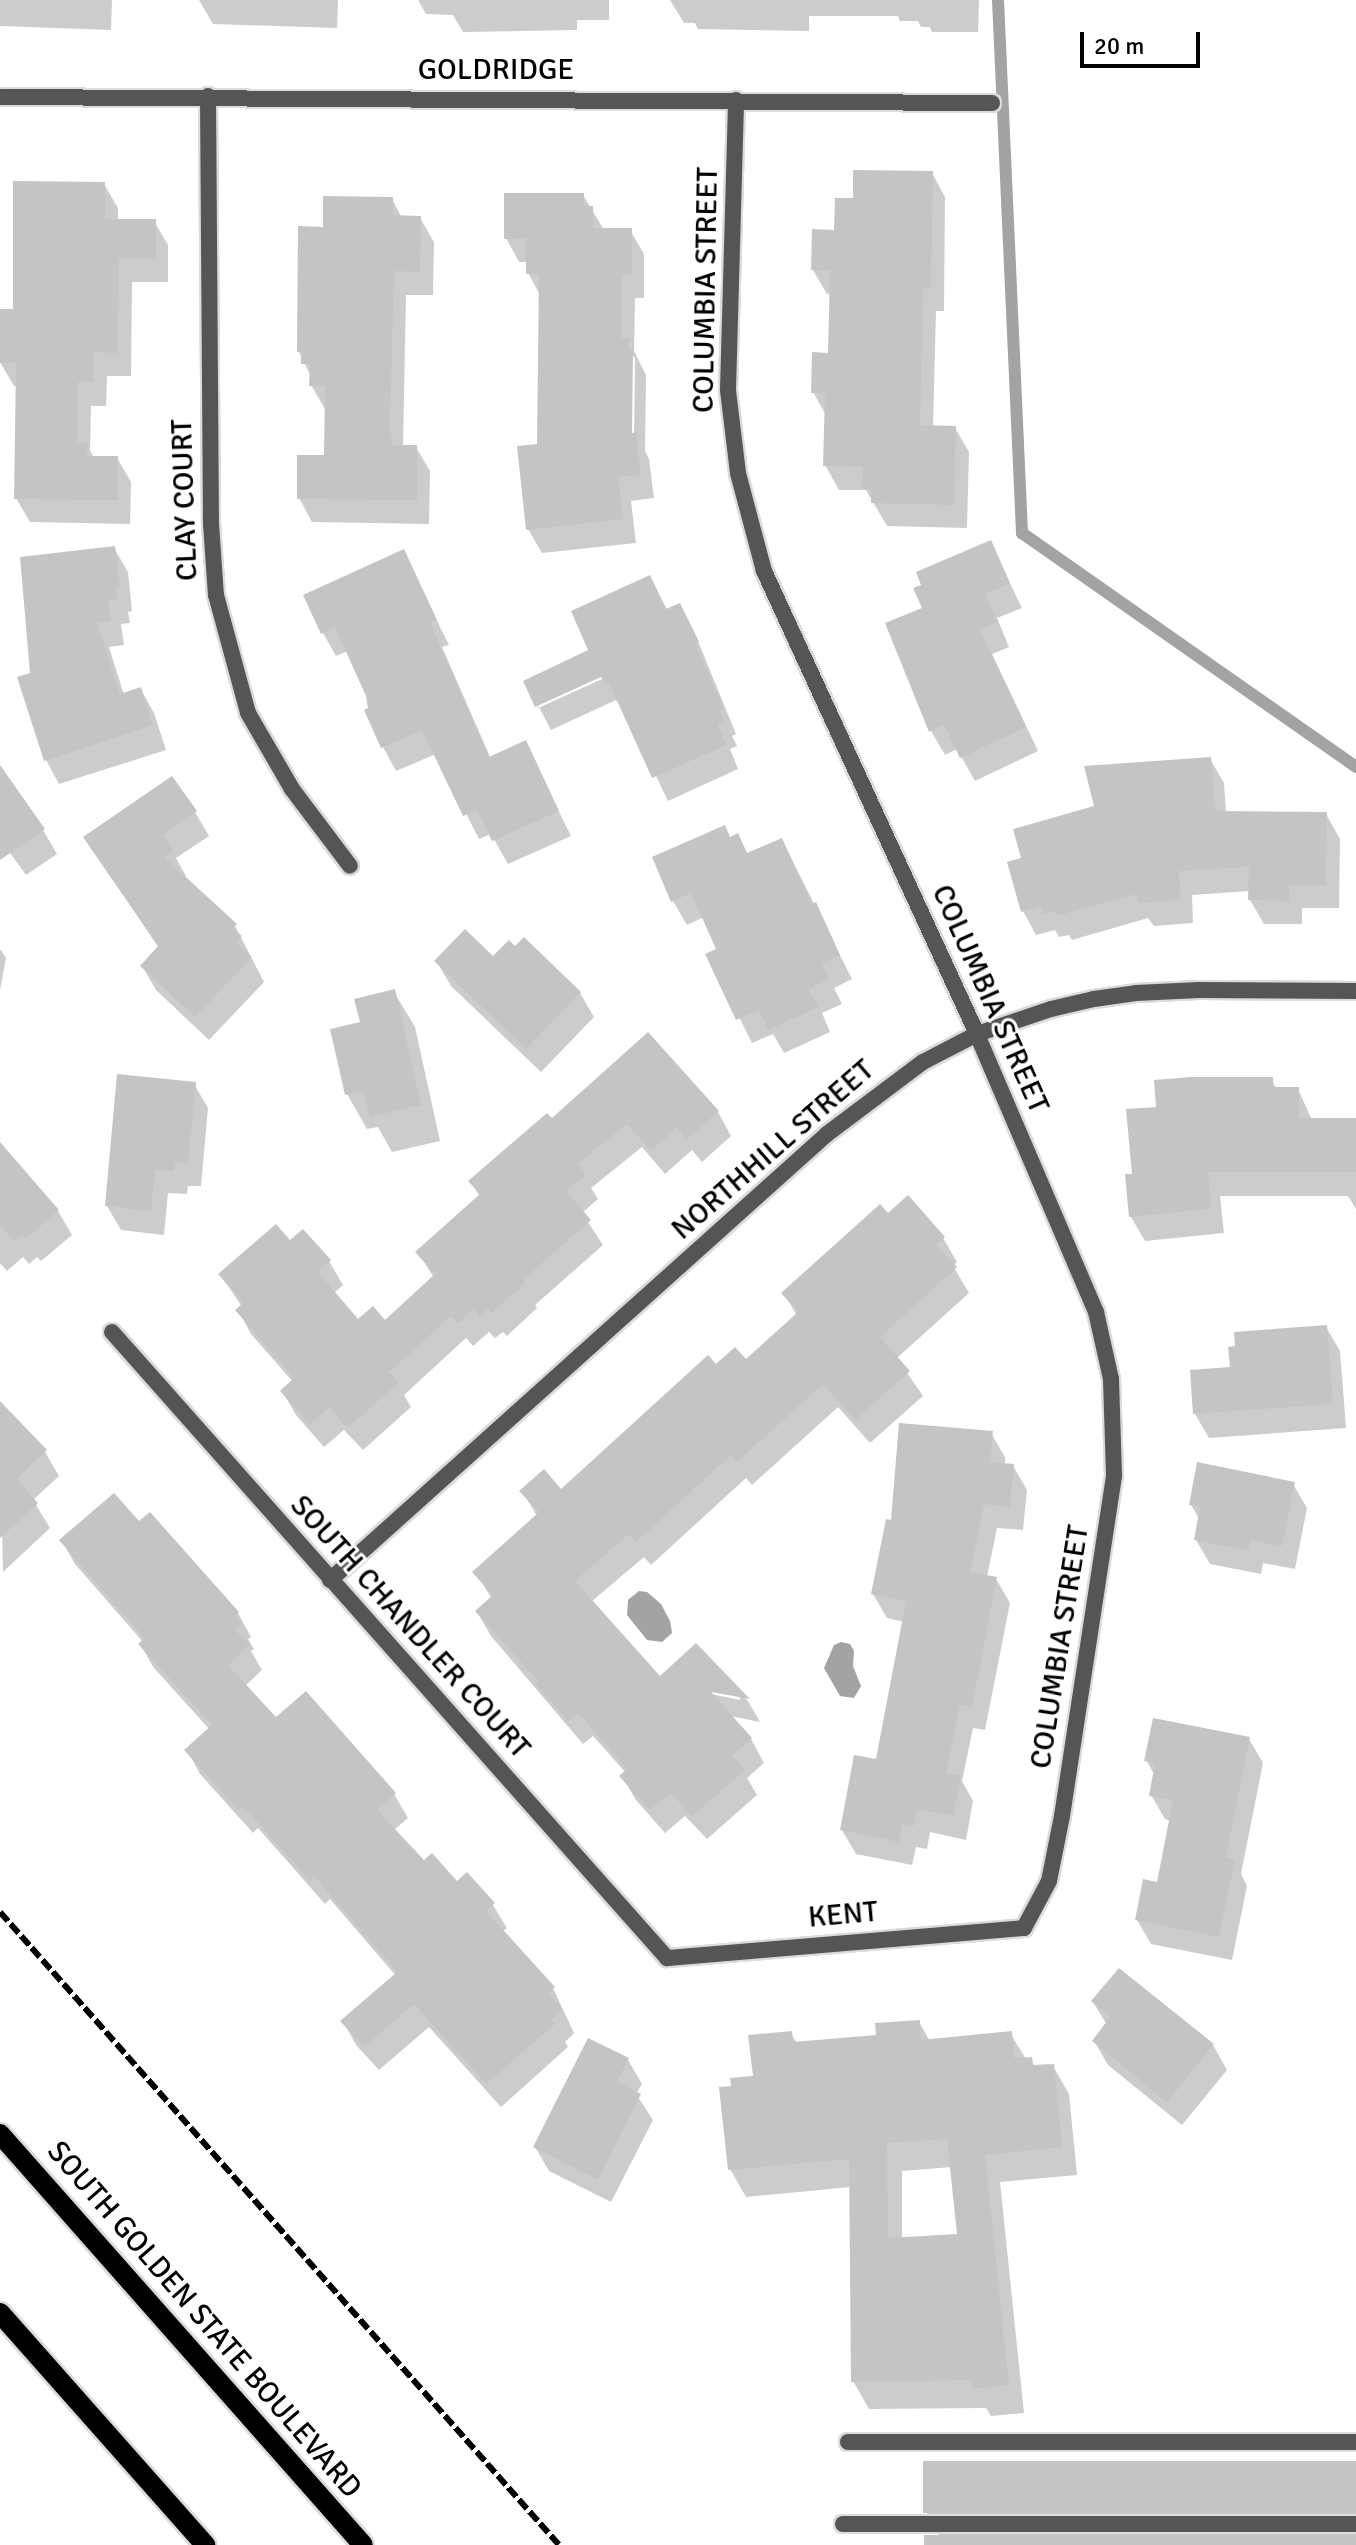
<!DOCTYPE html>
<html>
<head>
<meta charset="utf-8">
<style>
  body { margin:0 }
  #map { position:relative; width:1356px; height:2545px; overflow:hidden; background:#fff; font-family:Signika,sans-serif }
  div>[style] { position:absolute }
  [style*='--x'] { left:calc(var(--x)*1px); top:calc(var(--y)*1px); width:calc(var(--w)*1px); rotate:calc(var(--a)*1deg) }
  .water>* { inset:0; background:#a3a3a3 }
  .shadow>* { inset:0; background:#0003 }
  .stream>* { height:12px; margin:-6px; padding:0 6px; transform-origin:6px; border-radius:6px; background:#a3a3a3 }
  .building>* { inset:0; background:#c4c4c4; transform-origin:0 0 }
  .roads { filter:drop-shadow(2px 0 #dbdbdb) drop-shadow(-2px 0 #dbdbdb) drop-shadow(0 2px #dbdbdb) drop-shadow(0 -2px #dbdbdb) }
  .lane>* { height:16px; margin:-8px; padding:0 8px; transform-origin:8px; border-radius:8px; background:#555 }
  .street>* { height:16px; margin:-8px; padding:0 8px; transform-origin:8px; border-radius:8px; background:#555 }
  .primary>* { height:20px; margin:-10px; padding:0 10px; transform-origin:10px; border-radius:10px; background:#000 }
  .rail>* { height:6px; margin-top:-3px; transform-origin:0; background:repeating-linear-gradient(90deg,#000 0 12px,transparent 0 16px) }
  span { translate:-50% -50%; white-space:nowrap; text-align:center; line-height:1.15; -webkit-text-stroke:6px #fff; paint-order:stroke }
  .street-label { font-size:30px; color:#000 }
  .scale { position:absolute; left:1080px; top:32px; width:120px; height:36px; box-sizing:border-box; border:4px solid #000; border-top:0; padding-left:10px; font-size:24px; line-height:28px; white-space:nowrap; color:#000; -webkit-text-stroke:6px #fff; paint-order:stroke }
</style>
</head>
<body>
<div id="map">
  <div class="water">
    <div style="clip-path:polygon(639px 1591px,647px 1592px,661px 1604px,670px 1621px,672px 1633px,662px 1642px,647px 1640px,627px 1615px,628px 1600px)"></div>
    <div style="clip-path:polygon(841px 1642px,850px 1644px,854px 1651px,853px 1666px,861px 1686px,854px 1698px,840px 1696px,824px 1668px,834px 1645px)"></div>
  </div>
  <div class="shadow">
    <div style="clip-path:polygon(0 0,112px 0,111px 30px,0 26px)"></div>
    <div style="clip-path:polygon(199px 0,338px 0,337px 28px,213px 24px)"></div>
    <div style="clip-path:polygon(418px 0,609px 0,609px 20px,577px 20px,577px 30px,463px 32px,453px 15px,426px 14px)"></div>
    <div style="clip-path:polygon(670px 0,979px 0,978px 32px,932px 32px,930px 27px,921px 27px,918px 21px,900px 21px,898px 16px,809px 16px,809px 31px,698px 29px,695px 23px,684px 23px)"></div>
    <div style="clip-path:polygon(932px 173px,945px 197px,944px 311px,936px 311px,933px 427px,955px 428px,969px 452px,967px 528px,887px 526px,866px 490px,839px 490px,825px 465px,826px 415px,813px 392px,830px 355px,831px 294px,827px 294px,813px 270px,855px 200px)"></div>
    <div style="clip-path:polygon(104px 184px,118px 208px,118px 221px,154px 221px,168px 245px,168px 282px,132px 282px,131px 376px,107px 376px,106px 406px,91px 406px,90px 450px,94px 458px,117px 458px,131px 482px,130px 524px,30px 522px,16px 498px,18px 386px,14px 386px,0 362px,15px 311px)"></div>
    <div style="clip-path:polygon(evenodd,583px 195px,604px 230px,630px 230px,644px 254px,644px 298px,635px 298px,634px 351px,646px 375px,645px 451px,649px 459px,654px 498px,631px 501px,636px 543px,542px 553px,528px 529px,539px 445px,540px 295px,528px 273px,528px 262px,519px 262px,506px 238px,583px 195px,631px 355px,635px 358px,634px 443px,630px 443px,631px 355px)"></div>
    <div style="clip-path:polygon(392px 199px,402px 218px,420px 218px,434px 242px,433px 295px,406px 295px,403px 447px,416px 447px,430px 471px,429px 524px,312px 522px,299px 498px,326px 457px,325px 409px,311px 385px,311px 377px,299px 352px,324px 229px)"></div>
    <div style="clip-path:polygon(990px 542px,1022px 608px,997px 618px,1009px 647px,992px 654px,1038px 751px,975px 781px,957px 749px,945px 755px,931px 731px,887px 625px,924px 609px)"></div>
    <div style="clip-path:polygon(114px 548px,128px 572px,132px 611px,128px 612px,130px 623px,121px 624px,124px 645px,109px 647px,124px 695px,141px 690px,154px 713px,166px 750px,59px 784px,46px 760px,32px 674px)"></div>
    <div style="clip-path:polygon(403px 552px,449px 645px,442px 647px,491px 759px,525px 743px,571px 836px,508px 864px,491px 834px,479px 839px,436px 754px,396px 771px,383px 747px,368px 696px,348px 651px,336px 656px,323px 633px)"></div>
    <div style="clip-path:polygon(evenodd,649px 577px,668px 611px,679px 605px,693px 629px,736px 734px,732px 736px,737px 746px,730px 749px,738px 769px,668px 801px,623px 707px,616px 700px,551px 730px,525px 681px,591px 651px,573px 612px,649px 577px,609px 671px,611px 675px,538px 708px,537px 704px,609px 671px)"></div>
    <div style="clip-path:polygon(1210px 759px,1224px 783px,1226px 813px,1326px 814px,1340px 839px,1339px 908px,1302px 908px,1302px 924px,1264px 924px,1250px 900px,1250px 891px,1192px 895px,1193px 923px,1154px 926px,1148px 918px,1072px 940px,1069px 935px,1059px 937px,1055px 930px,1036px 935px,1023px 911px,1023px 859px,1096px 808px)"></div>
    <div style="clip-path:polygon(0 805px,43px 830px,57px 854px,26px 875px,0 839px)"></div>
    <div style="clip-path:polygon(195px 812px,209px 836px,176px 858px,186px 876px,183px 878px,235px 926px,264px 982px,209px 1040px,156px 990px,142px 966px,159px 948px,85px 837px)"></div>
    <div style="clip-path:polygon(737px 836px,748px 855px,782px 840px,852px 979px,834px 988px,842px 1004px,822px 1013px,830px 1032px,784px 1053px,773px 1034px,752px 1043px,708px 955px,719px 950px,704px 917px,687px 925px,673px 901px,731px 839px)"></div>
    <div style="clip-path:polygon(524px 940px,580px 993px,594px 1017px,541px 1072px,451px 986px,437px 962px,493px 959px,515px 949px)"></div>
    <div style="clip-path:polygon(0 949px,6px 958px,0 990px)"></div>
    <div style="clip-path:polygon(394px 992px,415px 1027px,440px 1141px,392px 1152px,378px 1127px,367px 1129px,347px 1094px,362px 1024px)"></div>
    <div style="clip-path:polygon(1271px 1079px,1277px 1089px,1298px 1089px,1312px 1120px,1356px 1120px,1356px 1209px,1348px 1196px,1220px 1196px,1224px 1233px,1145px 1241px,1131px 1217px,1134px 1175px,1159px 1108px)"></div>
    <div style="clip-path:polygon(194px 1084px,208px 1108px,201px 1186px,188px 1186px,187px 1194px,168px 1193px,164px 1235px,121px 1230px,107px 1206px)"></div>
    <div style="clip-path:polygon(718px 1112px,731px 1136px,702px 1162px,692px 1150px,665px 1174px,642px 1147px,591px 1188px,598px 1199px,582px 1213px,603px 1245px,535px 1305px,537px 1308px,507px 1336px,503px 1332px,495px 1338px,489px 1332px,473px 1346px,466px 1338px,404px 1395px,411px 1407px,363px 1450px,344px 1430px,324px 1447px,296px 1415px,282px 1391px,293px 1382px,251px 1334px,238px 1310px,242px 1307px,221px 1275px,290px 1243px,329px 1261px,343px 1285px,334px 1293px,358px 1322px,385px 1323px,434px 1278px,418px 1252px,480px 1197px,471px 1182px,552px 1121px)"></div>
    <div style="clip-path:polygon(0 1145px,58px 1211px,72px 1235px,41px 1261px,37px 1257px,29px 1264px,23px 1257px,7px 1271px,0 1263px)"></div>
    <div style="clip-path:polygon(evenodd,888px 1215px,943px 1238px,957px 1262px,953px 1266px,969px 1293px,897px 1358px,923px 1396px,870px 1443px,838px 1407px,752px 1485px,746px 1478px,651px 1565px,644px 1557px,591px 1602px,660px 1679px,696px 1646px,748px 1701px,760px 1722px,730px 1716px,751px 1739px,764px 1763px,747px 1778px,757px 1795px,707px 1839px,685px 1816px,665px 1833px,636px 1800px,622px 1777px,626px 1773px,593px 1736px,583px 1744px,491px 1636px,477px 1612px,492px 1599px,475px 1572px,537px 1516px,522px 1491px,561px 1491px,716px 1367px,746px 1362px,797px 1316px,784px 1293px,888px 1215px,702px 1688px,740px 1696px,740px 1700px,701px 1692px,702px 1688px)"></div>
    <div style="clip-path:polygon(1326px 1327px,1340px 1351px,1346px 1428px,1209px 1438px,1195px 1414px,1232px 1369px)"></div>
    <div style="clip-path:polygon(991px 1433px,1005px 1457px,1005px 1465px,1013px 1466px,1027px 1490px,1023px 1530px,997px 1528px,987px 1577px,996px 1579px,1010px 1603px,985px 1730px,973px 1728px,962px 1781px,973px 1801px,966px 1840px,930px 1832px,927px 1849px,916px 1847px,912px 1865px,856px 1854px,842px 1830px,877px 1761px,904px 1622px,887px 1618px,873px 1594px,893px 1522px)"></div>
    <div style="clip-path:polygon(0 1434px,45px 1452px,59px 1476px,33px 1500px,50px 1528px,3px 1572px)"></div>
    <div style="clip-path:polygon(1293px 1484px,1307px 1508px,1295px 1569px,1263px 1563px,1261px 1574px,1210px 1564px,1196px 1540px,1200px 1520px,1191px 1505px)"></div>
    <div style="clip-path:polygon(139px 1524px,238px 1613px,251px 1637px,248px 1639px,254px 1649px,251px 1651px,262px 1670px,245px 1686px,276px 1720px,394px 1794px,408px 1818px,394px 1830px,424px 1863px,456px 1884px,467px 1875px,493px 1905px,507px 1928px,502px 1932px,553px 1988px,574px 2033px,565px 2042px,568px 2047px,501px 2107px,429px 2027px,379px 2070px,356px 2045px,343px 2021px,396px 1976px,330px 1899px,325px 1904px,258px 1828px,253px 1833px,200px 1774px,187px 1750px,210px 1730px,154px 1668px,140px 1644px,143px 1642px,75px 1564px,62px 1541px)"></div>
    <div style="clip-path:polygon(1249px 1739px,1263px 1763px,1241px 1874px,1247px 1886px,1232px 1960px,1151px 1944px,1137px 1920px,1158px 1885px,1171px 1821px,1165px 1819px,1151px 1795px,1155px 1776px,1146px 1760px)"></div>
    <div style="clip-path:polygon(1093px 2002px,1213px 2045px,1227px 2070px,1182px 2125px,1108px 2065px,1094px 2041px,1107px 2025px)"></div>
    <div style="clip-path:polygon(evenodd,919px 2022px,930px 2041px,1010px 2033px,1026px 2059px,1030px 2059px,1035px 2067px,1053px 2066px,1069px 2094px,1077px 2175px,1000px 2182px,1024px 2413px,991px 2416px,986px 2408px,869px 2409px,853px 2381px,851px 2187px,746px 2197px,730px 2169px,733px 2087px,755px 2078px,791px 2034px,797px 2043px,878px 2037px,919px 2022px,952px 2167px,959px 2236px,902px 2239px,902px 2171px,952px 2167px)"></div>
    <div style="clip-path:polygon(628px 2060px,642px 2084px,636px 2094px,653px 2120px,611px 2202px,549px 2171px,535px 2147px)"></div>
    <div style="clip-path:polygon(1356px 2463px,1356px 2545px,926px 2545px,940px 2537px,926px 2512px)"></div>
  </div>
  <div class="stream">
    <div style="--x:998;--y:0;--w:534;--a:87.42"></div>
    <div style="--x:1022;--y:533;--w:408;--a:35"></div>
  </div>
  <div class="building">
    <div style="clip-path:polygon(853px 170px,933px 171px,931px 288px,923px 288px,920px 425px,956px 426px,954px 505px,871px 503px,871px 489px,862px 489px,863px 467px,823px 466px,825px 393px,811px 393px,812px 352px,828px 353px,830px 271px,811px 270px,812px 229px,834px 230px,835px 198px,853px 198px)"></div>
    <div style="clip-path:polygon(13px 181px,105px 182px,105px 219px,156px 219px,156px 258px,119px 258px,118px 353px,94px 352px,93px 382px,78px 382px,77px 443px,88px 443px,87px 456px,118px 456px,118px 500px,14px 499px,16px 363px,0 363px,0 309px,13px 309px)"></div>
    <div style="clip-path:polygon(504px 193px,584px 193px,584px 206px,593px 206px,593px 228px,632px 228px,632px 274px,622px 274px,621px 338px,629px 338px,629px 349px,633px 349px,632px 433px,636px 432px,641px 475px,618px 477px,623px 519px,526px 530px,517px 446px,537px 444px,539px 274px,526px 274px,526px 239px,504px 239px)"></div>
    <div style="clip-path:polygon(323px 196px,393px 197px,393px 215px,421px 216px,420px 272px,394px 271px,390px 426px,392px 445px,417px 445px,417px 500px,297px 499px,297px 455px,324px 455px,325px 386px,309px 386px,310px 364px,301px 364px,301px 352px,297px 352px,298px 226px,323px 227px)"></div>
    <div style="clip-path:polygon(991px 540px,1010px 583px,985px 594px,997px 622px,980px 630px,1026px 727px,960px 758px,944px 725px,929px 732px,885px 623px,922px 608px,913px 588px,921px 585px,916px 572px)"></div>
    <div style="clip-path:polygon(115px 546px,120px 587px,116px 588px,117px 599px,108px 600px,111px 621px,97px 623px,120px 694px,141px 687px,153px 725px,44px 761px,17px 677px,30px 673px,20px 557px)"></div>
    <div style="clip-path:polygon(404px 549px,437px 620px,430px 623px,489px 757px,526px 740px,559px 811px,492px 841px,477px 810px,463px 816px,422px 730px,381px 748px,364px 710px,368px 708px,366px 696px,335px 627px,321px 634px,303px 595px)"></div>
    <div style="clip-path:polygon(650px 575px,666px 609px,680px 603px,699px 642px,695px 643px,724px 709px,720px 711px,725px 722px,718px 725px,726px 745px,652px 778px,609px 683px,605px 685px,601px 677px,535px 707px,523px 681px,588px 650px,571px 611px)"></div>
    <div style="clip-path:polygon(1211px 757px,1215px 811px,1327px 812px,1326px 885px,1289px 885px,1289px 901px,1248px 900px,1249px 867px,1179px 871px,1181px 900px,1138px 903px,1137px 894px,1056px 916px,1054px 911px,1043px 914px,1041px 906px,1021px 912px,1007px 862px,1021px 858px,1013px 829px,1094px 806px,1084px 766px)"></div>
    <div style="clip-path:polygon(0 765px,45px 829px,0 860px)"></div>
    <div style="clip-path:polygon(172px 776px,197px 811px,163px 835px,174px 851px,164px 857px,237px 924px,233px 928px,242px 936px,236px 942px,252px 957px,195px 1017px,140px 966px,158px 946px,83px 837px)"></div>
    <div style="clip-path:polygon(725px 825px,730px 837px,738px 833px,747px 853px,782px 838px,812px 904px,816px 902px,840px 955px,822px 963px,829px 979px,809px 989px,818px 1007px,768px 1030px,759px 1010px,736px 1020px,705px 954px,716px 949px,691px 893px,671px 902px,652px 857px)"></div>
    <div style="clip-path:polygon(465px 929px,493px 956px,509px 940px,515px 946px,524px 937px,581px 992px,526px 1049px,434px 961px)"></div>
    <div style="clip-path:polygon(395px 989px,421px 1105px,370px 1117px,363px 1091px,345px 1095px,330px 1029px,360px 1022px,354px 999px)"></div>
    <div style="clip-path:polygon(648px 1032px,719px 1111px,687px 1139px,677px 1127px,651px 1151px,627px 1124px,577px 1164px,586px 1174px,566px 1191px,591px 1220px,523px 1280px,525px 1283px,492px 1313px,488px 1309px,480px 1316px,474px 1309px,458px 1323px,451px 1316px,389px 1372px,399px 1382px,348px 1428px,329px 1407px,310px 1424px,280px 1391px,294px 1378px,235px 1310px,243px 1303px,218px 1274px,276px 1224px,290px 1240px,303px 1229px,331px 1260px,318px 1272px,358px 1319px,373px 1306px,385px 1320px,435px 1274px,415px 1252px,480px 1194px,468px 1181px,547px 1113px,552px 1118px)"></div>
    <div style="clip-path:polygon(117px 1074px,196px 1082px,188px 1163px,175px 1162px,174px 1171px,155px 1170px,151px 1211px,105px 1206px)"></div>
    <div style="clip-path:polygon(1191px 1077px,1273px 1077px,1273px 1087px,1299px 1087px,1299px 1118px,1356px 1118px,1356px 1172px,1208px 1172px,1211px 1209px,1129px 1217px,1125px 1174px,1132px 1174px,1126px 1109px,1156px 1107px,1154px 1080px)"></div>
    <div style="clip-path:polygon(0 1142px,59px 1210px,26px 1239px,22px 1235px,14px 1241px,0 1225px)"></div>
    <div style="clip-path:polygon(908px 1195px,945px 1237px,936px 1245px,957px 1267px,880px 1337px,910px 1371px,855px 1420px,823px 1384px,737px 1462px,731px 1455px,636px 1542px,629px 1534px,575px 1581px,660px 1676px,696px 1643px,750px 1699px,711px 1692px,752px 1738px,732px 1756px,745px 1770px,692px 1816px,671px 1793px,650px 1810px,619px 1776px,627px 1769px,578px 1713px,568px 1721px,535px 1684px,538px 1681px,475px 1611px,493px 1595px,472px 1572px,539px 1512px,519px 1491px,544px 1469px,561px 1489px,708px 1355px,716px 1364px,735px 1347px,746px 1359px,798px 1312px,781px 1293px,880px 1204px,888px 1213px)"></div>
    <div style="clip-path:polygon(1327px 1325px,1333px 1404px,1193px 1414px,1190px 1370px,1230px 1367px,1228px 1347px,1235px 1346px,1234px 1332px)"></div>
    <div style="clip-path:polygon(0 1401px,47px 1450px,17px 1479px,38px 1503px,0 1538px)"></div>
    <div style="clip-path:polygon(899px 1423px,993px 1431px,990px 1462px,1014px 1464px,1010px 1507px,984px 1504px,970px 1572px,997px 1577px,972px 1707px,960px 1705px,946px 1773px,961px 1775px,953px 1816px,917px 1809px,914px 1826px,903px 1824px,899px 1842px,840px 1830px,854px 1755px,876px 1759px,906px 1601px,871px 1594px,886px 1519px,891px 1520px)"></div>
    <div style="clip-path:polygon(1197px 1462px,1295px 1482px,1282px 1546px,1250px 1540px,1248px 1551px,1194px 1540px,1200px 1507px,1189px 1505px)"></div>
    <div style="clip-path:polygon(114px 1493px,139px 1521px,150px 1512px,239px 1612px,235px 1616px,242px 1624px,235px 1630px,250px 1645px,228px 1665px,276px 1717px,306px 1691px,396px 1793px,377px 1810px,424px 1860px,432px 1853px,457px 1881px,467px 1872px,495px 1903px,486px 1911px,555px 1987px,548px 1993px,562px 2009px,550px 2020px,556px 2023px,486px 2084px,414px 2004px,364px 2047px,340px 2021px,397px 1972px,315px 1877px,310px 1881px,243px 1806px,238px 1810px,184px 1750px,212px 1725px,138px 1644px,144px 1638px,59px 1540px)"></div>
    <div style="clip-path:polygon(1153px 1718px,1250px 1737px,1226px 1858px,1235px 1860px,1219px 1937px,1135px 1920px,1143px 1879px,1157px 1882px,1173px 1800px,1149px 1796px,1155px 1763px,1144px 1761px)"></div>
    <div style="clip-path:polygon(1119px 1968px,1214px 2044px,1167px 2102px,1092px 2041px,1110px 2017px,1091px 2001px)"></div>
    <div style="clip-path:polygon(evenodd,920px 2020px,921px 2040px,1012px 2031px,1014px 2058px,1032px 2057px,1033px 2065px,1054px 2064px,1062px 2147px,985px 2155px,1009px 2385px,973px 2389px,972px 2380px,851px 2382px,849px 2159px,728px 2170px,719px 2087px,731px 2086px,730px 2078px,753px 2076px,748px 2035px,792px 2031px,793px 2042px,876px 2035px,875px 2023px,920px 2020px,947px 2139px,957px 2234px,888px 2238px,887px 2143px,947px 2139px)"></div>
    <div style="clip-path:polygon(588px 2038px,629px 2058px,617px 2082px,641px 2094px,598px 2180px,533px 2147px)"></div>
    <div style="left:1356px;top:2461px;width:52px;height:433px;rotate:90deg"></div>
    <div style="left:924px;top:2535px;width:432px;height:10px"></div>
  </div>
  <div class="roads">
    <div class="lane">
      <div style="--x:848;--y:2442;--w:508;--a:0"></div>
      <div style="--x:843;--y:2524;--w:513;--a:0"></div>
    </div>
    <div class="street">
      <div style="--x:208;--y:96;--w:428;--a:89.6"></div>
      <div style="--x:211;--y:524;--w:71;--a:86"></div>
      <div style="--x:216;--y:595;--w:122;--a:74.8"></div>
      <div style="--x:248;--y:713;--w:88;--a:59.9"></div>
      <div style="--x:292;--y:789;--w:96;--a:53"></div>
      <div style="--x:0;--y:97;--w:992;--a:0.35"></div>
      <div style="--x:112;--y:1332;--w:837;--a:48.44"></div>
      <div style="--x:667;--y:1958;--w:358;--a:-4.8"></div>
      <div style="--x:1024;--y:1928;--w:53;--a:-62"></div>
      <div style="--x:1049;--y:1881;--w:66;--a:-78.7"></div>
      <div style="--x:1062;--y:1816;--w:345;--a:-81.3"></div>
      <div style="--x:1114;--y:1475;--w:96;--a:-91.8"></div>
      <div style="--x:1111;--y:1379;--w:69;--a:-102.6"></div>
      <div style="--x:1096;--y:1312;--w:302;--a:-113.2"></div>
      <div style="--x:977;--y:1034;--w:510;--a:-114.7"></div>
      <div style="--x:764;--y:571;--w:101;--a:-104.9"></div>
      <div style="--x:738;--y:473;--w:84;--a:-96.9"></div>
      <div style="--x:728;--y:390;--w:290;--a:-88.4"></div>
      <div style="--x:330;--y:1580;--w:668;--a:-41.9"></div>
      <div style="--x:827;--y:1134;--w:120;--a:-36.9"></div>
      <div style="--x:923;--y:1062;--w:61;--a:-27.4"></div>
      <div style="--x:977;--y:1034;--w:78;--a:-18.7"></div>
      <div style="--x:1051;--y:1009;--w:44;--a:-13.1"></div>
      <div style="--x:1094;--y:999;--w:42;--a:-8.1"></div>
      <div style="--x:1136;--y:993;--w:63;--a:-2.7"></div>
      <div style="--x:1199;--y:990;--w:157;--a:0.4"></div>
    </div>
    <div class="primary">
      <div style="--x:0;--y:2134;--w:548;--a:48.55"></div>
      <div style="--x:0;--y:2313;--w:310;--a:48.5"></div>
    </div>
  </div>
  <div class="rail">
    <div style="--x:0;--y:1912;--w:844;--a:48.55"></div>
  </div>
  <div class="street-label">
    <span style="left:496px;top:70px">GOLDRIDGE</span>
    <span style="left:706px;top:290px;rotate:-89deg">COLUMBIA STREET</span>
    <span style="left:185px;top:500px;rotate:-92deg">CLAY COURT</span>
    <span style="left:990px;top:999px;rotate:66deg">COLUMBIA STREET</span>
    <span style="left:773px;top:1150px;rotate:-41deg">NORTHHILL STREET</span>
    <span style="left:410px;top:1627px;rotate:48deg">SOUTH CHANDLER COURT</span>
    <span style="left:1060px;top:1647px;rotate:-81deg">COLUMBIA STREET</span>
    <span style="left:843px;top:1915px;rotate:-5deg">KENT</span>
    <span style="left:204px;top:2320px;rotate:49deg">SOUTH GOLDEN STATE BOULEVARD</span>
  </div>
  <div class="scale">20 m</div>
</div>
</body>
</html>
